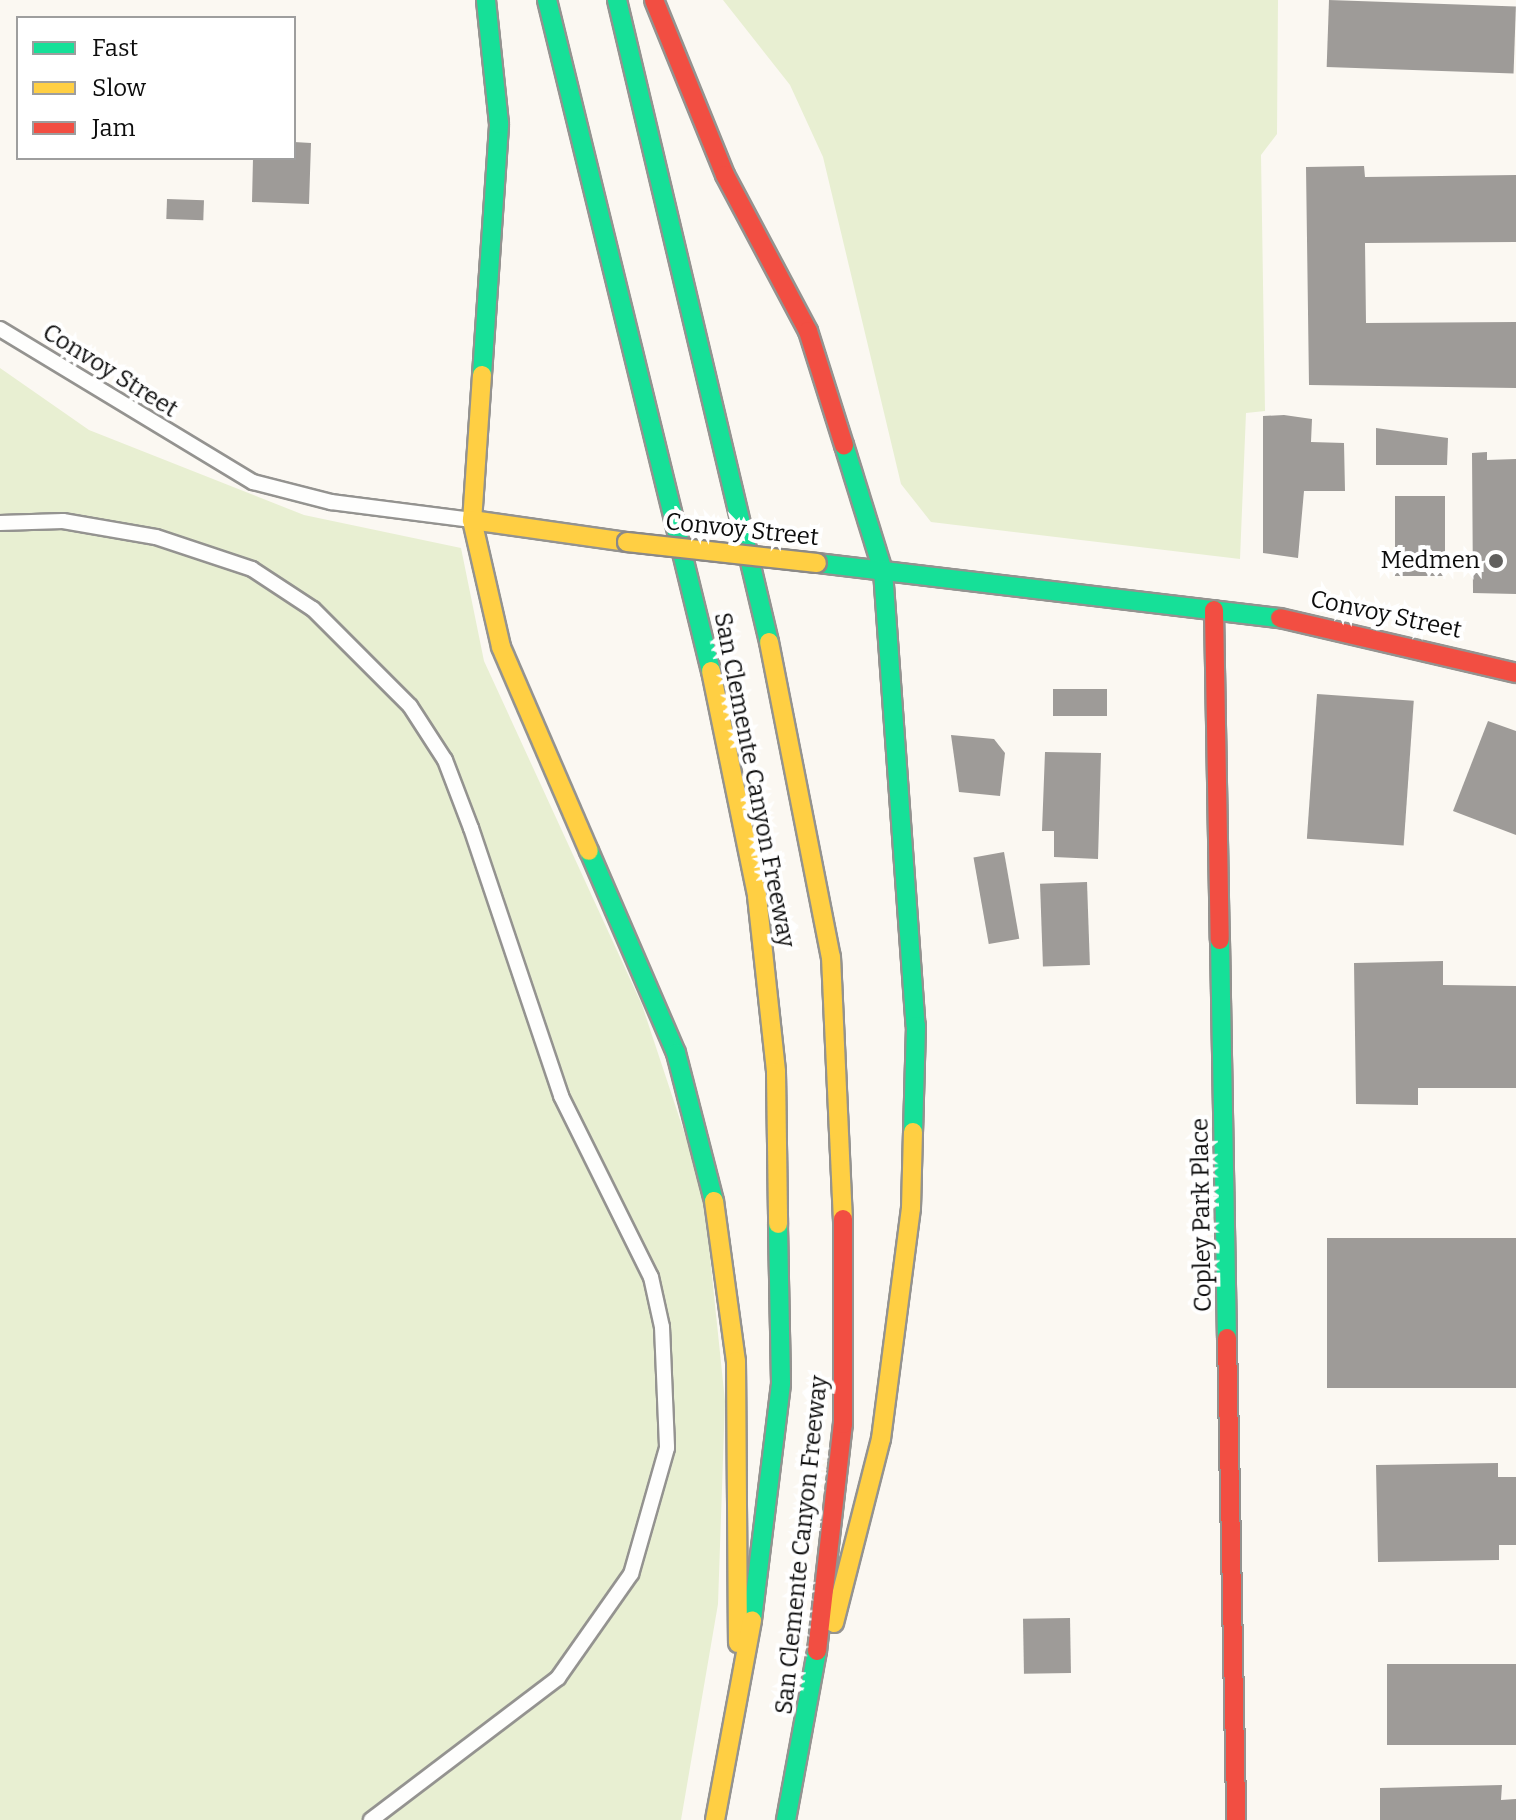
<!DOCTYPE html>
<html>
<head>
<meta charset="utf-8">
<style>
  body { margin:0 }
  #map { position:relative; width:1516px; height:1820px; overflow:hidden; background:#fbf8f2; font-family:Bitter,serif }
  div>[style] { position:absolute }
  [style*='--x'] { left:calc(var(--x)*1px); top:calc(var(--y)*1px); width:calc(var(--w)*1px); rotate:calc(var(--a)*1deg) }
  .green>* { inset:0; background:#e8efd2 }
  .building>* { inset:0; background:#9e9b98; transform-origin:0 0 }
  .roads { filter:drop-shadow(2px 0 #949390) drop-shadow(-2px 0 #949390) drop-shadow(0 2px #949390) drop-shadow(0 -2px #949390) }
  .street>* { height:14px; margin:-7px; padding:0 7px; transform-origin:7px; border-radius:7px; background:#fefefd }
  .fast>* { height:18px; margin:-9px; padding:0 9px; transform-origin:9px; border-radius:9px; background:#16e098 }
  .slow>* { height:18px; margin:-9px; padding:0 9px; transform-origin:9px; border-radius:9px; background:#ffcf43 }
  .jam>* { height:18px; margin:-9px; padding:0 9px; transform-origin:9px; border-radius:9px; background:#f24e42 }
  .bridges { filter:drop-shadow(2px 0 #8b8987) drop-shadow(-2px 0 #8b8987) drop-shadow(0 2px #8b8987) drop-shadow(0 -2px #8b8987) }
  .slow-bridge>* { height:18px; margin:-9px; padding:0 9px; transform-origin:9px; border-radius:9px; background:#ffcf43 }
  .dots>* { width:22px; height:22px; translate:-50% -50%; box-sizing:border-box; border:4px solid #fff; border-radius:50% }
  span { translate:-50% -50%; white-space:nowrap; text-align:center; line-height:1.15; -webkit-text-stroke:8px #fff; paint-order:stroke }
  .street-label { font-size:24px; color:#0d0d0d }
  .poi-label { font-size:24px; color:#0d0d0d }
  .right { translate:-100% -50%; text-align:right }
  .legend { position:absolute; left:16px; top:16px; width:280px; height:144px; box-sizing:border-box; background:#fff; border:2px solid #9e9e9e; margin:0; padding:10px 14px; list-style:none; font-size:24px; color:#0d0d0d }
  .legend li { display:flex; align-items:center; gap:16px; height:40px }
  .legend b { width:40px; border:2px solid #9e9e9e }
</style>
</head>
<body>
<div id="map">
  <div class="green">
    <div style="clip-path:polygon(723px 0,1278px 0,1277px 134px,1261px 155px,1265px 411px,1246px 413px,1240px 559px,931px 522px,901px 484px,823px 157px,790px 85px)"></div>
    <div style="clip-path:polygon(0 368px,89px 430px,304px 515px,461px 548px,484px 661px,642px 1005px,703px 1189px,725px 1401px,718px 1604px,681px 1820px,0 1820px)"></div>
  </div>
  <div class="building">
    <div style="left:1329px;top:0;width:187px;height:67px;rotate:2deg"></div>
    <div style="clip-path:polygon(294px 142px,311px 143px,309px 204px,252px 202px,253px 158px,294px 158px)"></div>
    <div style="clip-path:polygon(1364px 166px,1365px 177px,1516px 175px,1516px 242px,1365px 243px,1366px 323px,1516px 322px,1516px 388px,1309px 385px,1306px 167px)"></div>
    <div style="left:167px;top:199px;width:37px;height:20px;rotate:2deg"></div>
    <div style="clip-path:polygon(1284px 415px,1312px 419px,1311px 442px,1344px 443px,1345px 491px,1304px 491px,1298px 558px,1263px 553px,1263px 416px)"></div>
    <div style="clip-path:polygon(1376px 428px,1448px 438px,1447px 465px,1376px 465px)"></div>
    <div style="clip-path:polygon(1487px 452px,1487px 460px,1516px 459px,1516px 594px,1473px 593px,1472px 453px)"></div>
    <div style="left:1395px;top:496px;width:50px;height:80px"></div>
    <div style="left:1053px;top:689px;width:54px;height:27px"></div>
    <div style="left:1317px;top:694px;width:97px;height:145px;rotate:4deg"></div>
    <div style="clip-path:polygon(1488px 721px,1516px 731px,1516px 835px,1453px 811px)"></div>
    <div style="clip-path:polygon(951px 735px,994px 739px,1005px 753px,1000px 796px,959px 792px)"></div>
    <div style="clip-path:polygon(1045px 752px,1101px 753px,1098px 859px,1054px 857px,1054px 831px,1042px 831px)"></div>
    <div style="left:1004px;top:852px;width:88px;height:31px;rotate:80deg"></div>
    <div style="left:1087px;top:882px;width:83px;height:47px;rotate:88deg"></div>
    <div style="clip-path:polygon(1443px 961px,1443px 985px,1516px 986px,1516px 1088px,1418px 1088px,1418px 1105px,1356px 1104px,1354px 963px)"></div>
    <div style="left:1516px;top:1238px;width:150px;height:189px;rotate:90deg"></div>
    <div style="clip-path:polygon(1498px 1463px,1498px 1477px,1516px 1477px,1516px 1545px,1499px 1545px,1499px 1560px,1378px 1562px,1376px 1465px)"></div>
    <div style="left:1070px;top:1618px;width:55px;height:47px;rotate:89deg"></div>
    <div style="left:1516px;top:1664px;width:81px;height:129px;rotate:90deg"></div>
    <div style="clip-path:polygon(1502px 1785px,1501px 1800px,1516px 1799px,1516px 1820px,1380px 1820px,1380px 1788px)"></div>
  </div>
  <div class="roads">
    <div class="street">
      <div style="--x:0;--y:329;--w:296;--a:31.2"></div>
      <div style="--x:253;--y:482;--w:81;--a:14.4"></div>
      <div style="--x:331;--y:502;--w:142;--a:7.3"></div>
      <div style="--x:0;--y:523;--w:63;--a:-1.8"></div>
      <div style="--x:63;--y:521;--w:94;--a:9.8"></div>
      <div style="--x:156;--y:537;--w:101;--a:18.4"></div>
      <div style="--x:252;--y:569;--w:73;--a:33.3"></div>
      <div style="--x:313;--y:609;--w:137;--a:45"></div>
      <div style="--x:410;--y:706;--w:64;--a:57.1"></div>
      <div style="--x:445;--y:760;--w:73;--a:69.1"></div>
      <div style="--x:471;--y:828;--w:283;--a:71.4"></div>
      <div style="--x:561;--y:1096;--w:202;--a:63.6"></div>
      <div style="--x:651;--y:1277;--w:51;--a:77.6"></div>
      <div style="--x:662;--y:1327;--w:121;--a:87.6"></div>
      <div style="--x:667;--y:1448;--w:131;--a:105.9"></div>
      <div style="--x:631;--y:1574;--w:127;--a:125.1"></div>
      <div style="--x:558;--y:1678;--w:235;--a:142.8"></div>
    </div>
    <div class="fast">
      <div style="--x:547;--y:0;--w:691;--a:76.27"></div>
      <div style="--x:617;--y:0;--w:660;--a:76.68"></div>
      <div style="--x:482;--y:375;--w:252;--a:-86.1"></div>
      <div style="--x:499;--y:124;--w:125;--a:-96"></div>
      <div style="--x:844;--y:445;--w:132;--a:72.8"></div>
      <div style="--x:883;--y:571;--w:456;--a:85.9"></div>
      <div style="--x:916;--y:1026;--w:106;--a:91.6"></div>
      <div style="--x:817;--y:563;--w:466;--a:6.8"></div>
      <div style="--x:589;--y:851;--w:220;--a:66.7"></div>
      <div style="--x:676;--y:1053;--w:153;--a:75.6"></div>
      <div style="--x:1220;--y:940;--w:398;--a:89"></div>
      <div style="--x:752;--y:1620;--w:239;--a:-83"></div>
      <div style="--x:781;--y:1383;--w:159;--a:-91.1"></div>
      <div style="--x:786;--y:1820;--w:172;--a:-79.6"></div>
    </div>
    <div class="slow">
      <div style="--x:482;--y:375;--w:145;--a:93.9"></div>
      <div style="--x:472;--y:520;--w:130;--a:77.1"></div>
      <div style="--x:501;--y:647;--w:222;--a:66.7"></div>
      <div style="--x:472;--y:520;--w:157;--a:8.1"></div>
      <div style="--x:769;--y:642;--w:321;--a:78.9"></div>
      <div style="--x:831;--y:957;--w:262;--a:87.4"></div>
      <div style="--x:711;--y:671;--w:230;--a:78.4"></div>
      <div style="--x:757;--y:896;--w:177;--a:83.8"></div>
      <div style="--x:776;--y:1072;--w:152;--a:89.2"></div>
      <div style="--x:714;--y:1201;--w:162;--a:82.2"></div>
      <div style="--x:736;--y:1361;--w:282;--a:89.6"></div>
      <div style="--x:834;--y:1623;--w:190;--a:-75.7"></div>
      <div style="--x:881;--y:1439;--w:233;--a:-82.6"></div>
      <div style="--x:911;--y:1208;--w:76;--a:-88.5"></div>
      <div style="--x:715;--y:1820;--w:203;--a:-79.5"></div>
    </div>
    <div class="jam">
      <div style="--x:654;--y:0;--w:189;--a:67.9"></div>
      <div style="--x:725;--y:175;--w:177;--a:62"></div>
      <div style="--x:808;--y:331;--w:120;--a:72.5"></div>
      <div style="--x:1214;--y:610;--w:330;--a:89"></div>
      <div style="--x:1280;--y:618;--w:242;--a:13.1"></div>
      <div style="--x:1227;--y:1338;--w:482;--a:88.9"></div>
      <div style="--x:817;--y:1651;--w:228;--a:-83.5"></div>
      <div style="--x:843;--y:1424;--w:205;--a:-90"></div>
    </div>
  </div>
  <div class="bridges">
    <div class="slow-bridge">
      <div style="--x:627;--y:542;--w:191;--a:6.3"></div>
    </div>
  </div>
  <div class="dots">
    <div style="left:1496px;top:561px;background:#605f5d"></div>
  </div>
  <div class="street-label">
    <span style="left:110px;top:371px;rotate:32deg">Convoy Street</span>
    <span style="left:742px;top:530px;rotate:6deg">Convoy Street</span>
    <span style="left:1386px;top:615px;rotate:12deg">Convoy Street</span>
    <span style="left:754px;top:780px;rotate:79deg">San Clemente Canyon Freeway</span>
    <span style="left:1202px;top:1215px;rotate:-91deg">Copley Park Place</span>
    <span style="left:802px;top:1545px;rotate:-84deg">San Clemente Canyon Freeway</span>
  </div>
  <div class="poi-label">
    <span class="right" style="left:1480px;top:561px">Medmen</span>
  </div>
  <ul class="legend">
  <li><b style="height:10px;background:#16e098"></b>Fast</li>
  <li><b style="height:10px;background:#ffcf43"></b>Slow</li>
  <li><b style="height:10px;background:#f24e42"></b>Jam</li>
  </ul>
</div>
</body>
</html>
